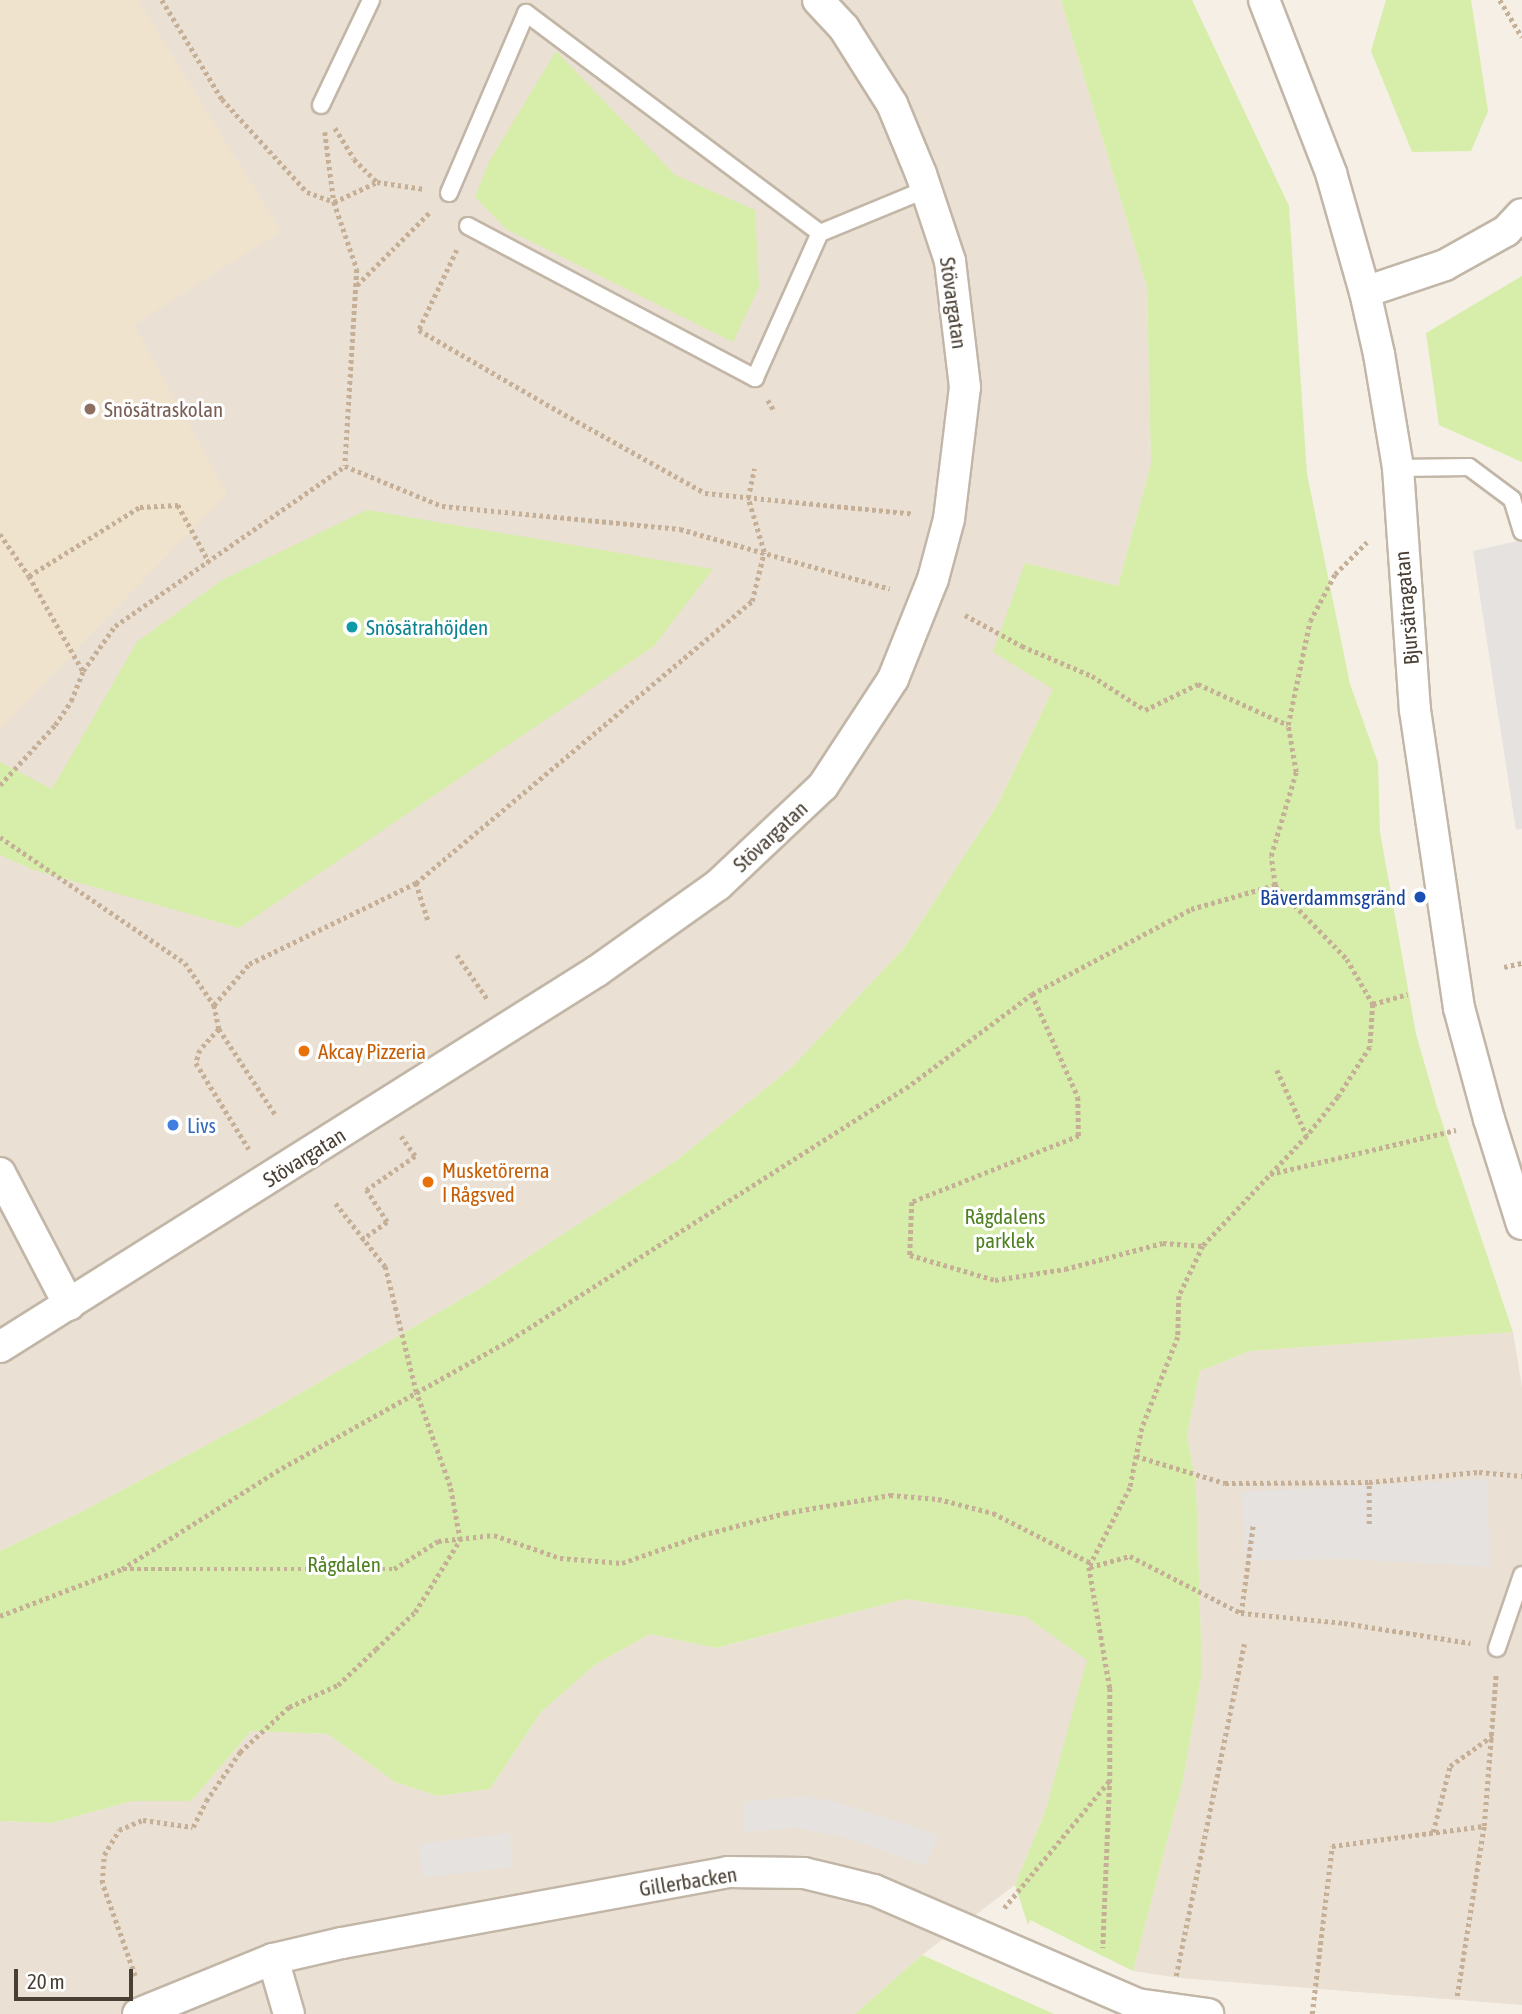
<!DOCTYPE html>
<html>
<head>
<meta charset="utf-8">
<style>
  body { margin:0 }
  #map { position:relative; width:1522px; height:2014px; overflow:hidden; background:#f5efe6; font-family:"Asap Condensed",sans-serif }
  div>[style] { position:absolute }
  [style*='--x'] { left:calc(var(--x)*1px); top:calc(var(--y)*1px); width:calc(var(--w)*1px); rotate:calc(var(--a)*1deg) }
  .residential>* { inset:0; background:#eae0d3 }
  .education>* { inset:0; background:#f0e3ce }
  .green>* { inset:0; background:#d6eeaa }
  .parking>* { inset:0; background:#e5e2df; transform-origin:0 0 }
  .path>* { height:4.5px; margin-top:-2.25px; transform-origin:0; background:repeating-linear-gradient(90deg,#c5b097 0 3.5px,transparent 0 7px) }
  .roads { filter:drop-shadow(2px 0 #c2b6a7) drop-shadow(-2px 0 #c2b6a7) drop-shadow(0 2px #c2b6a7) drop-shadow(0 -2px #c2b6a7) }
  .lane>* { height:16px; margin:-8px; padding:0 8px; transform-origin:8px; border-radius:8px; background:#fff }
  .street>* { height:30px; margin:-15px; padding:0 15px; transform-origin:15px; border-radius:15px; background:#fff }
  .dots>* { width:19px; height:19px; translate:-50% -50%; box-sizing:border-box; border:4px solid #fff; border-radius:50% }
  span { translate:-50% -50%; white-space:nowrap; text-align:center; line-height:1.15; -webkit-text-stroke:6px #fff; paint-order:stroke }
  .street-label { font-size:21px; color:#493f34 }
  .education-label { font-size:21px; color:#785e54 }
  .left { translate:0 -50%; text-align:left }
  .culture-label { font-size:21px; color:#0d838f }
  .transit-label { font-size:21px; color:#164399 }
  .right { translate:-100% -50%; text-align:right }
  .food-label { font-size:21px; color:#c56008 }
  .shop-label { font-size:21px; color:#366cbe }
  .park-label { font-size:21px; color:#4f8121 }
  .scale { position:absolute; left:14px; top:1969px; width:119px; height:32px; box-sizing:border-box; border:4px solid #493f34; border-top:0; padding-left:9px; font-size:21px; line-height:24px; white-space:nowrap; color:#493f34; -webkit-text-stroke:5px #fff; paint-order:stroke }
</style>
</head>
<body>
<div id="map">
  <div class="residential">
    <div style="clip-path:polygon(0 0,1061px 0,1147px 287px,1151px 464px,1118px 586px,1025px 563px,1053px 689px,998px 804px,904px 948px,792px 1067px,677px 1160px,482px 1287px,268px 1412px,83px 1511px,0 1551px)"></div>
    <div style="clip-path:polygon(1513px 1332px,1522px 1387px,1522px 2005px,1180px 1978px,1133px 1971px,1183px 1780px,1202px 1672px,1196px 1483px,1187px 1436px,1200px 1371px,1250px 1351px)"></div>
    <div style="clip-path:polygon(905px 1599px,1026px 1617px,1088px 1660px,1045px 1812px,1015px 1885px,922px 1955px,855px 2014px,0 2014px,0 1821px,52px 1823px,132px 1801px,191px 1801px,251px 1731px,328px 1734px,395px 1782px,438px 1796px,490px 1789px,541px 1712px,596px 1664px,650px 1634px,717px 1648px)"></div>
  </div>
  <div class="education">
    <div style="clip-path:polygon(0 0,138px 0,281px 231px,134px 325px,227px 493px,0 729px)"></div>
  </div>
  <div class="green">
    <div style="clip-path:polygon(1061px 0,1192px 0,1289px 206px,1307px 474px,1350px 684px,1378px 763px,1380px 832px,1416px 1034px,1437px 1107px,1513px 1332px,1250px 1351px,1200px 1371px,1187px 1436px,1196px 1483px,1202px 1672px,1183px 1780px,1133px 1971px,1030px 1920px,1028px 1925px,1015px 1885px,1045px 1812px,1087px 1660px,1026px 1617px,905px 1599px,716px 1648px,650px 1634px,596px 1664px,541px 1712px,490px 1789px,438px 1796px,395px 1782px,328px 1734px,251px 1731px,191px 1801px,132px 1801px,52px 1823px,0 1821px,0 1551px,83px 1511px,268px 1412px,482px 1287px,677px 1160px,792px 1067px,904px 948px,998px 804px,1053px 689px,993px 652px,1025px 563px,1118px 586px,1151px 464px,1147px 287px)"></div>
    <div style="clip-path:polygon(1386px 0,1471px 0,1488px 111px,1471px 151px,1412px 152px,1371px 51px)"></div>
    <div style="clip-path:polygon(556px 51px,675px 175px,755px 210px,759px 287px,733px 342px,506px 229px,475px 197px,489px 162px)"></div>
    <div style="clip-path:polygon(1522px 276px,1522px 462px,1439px 425px,1426px 333px)"></div>
    <div style="clip-path:polygon(367px 510px,713px 569px,654px 646px,239px 928px,34px 870px,0 855px,0 762px,52px 789px,137px 642px,222px 580px)"></div>
    <div style="clip-path:polygon(922px 1955px,1054px 2014px,855px 2014px)"></div>
  </div>
  <div class="parking">
    <div style="clip-path:polygon(1522px 540px,1522px 829px,1516px 830px,1473px 551px)"></div>
    <div style="clip-path:polygon(1487px 1479px,1490px 1567px,1348px 1559px,1247px 1560px,1241px 1492px)"></div>
    <div style="clip-path:polygon(805px 1796px,840px 1803px,938px 1835px,926px 1866px,846px 1838px,797px 1828px,744px 1832px,744px 1802px)"></div>
    <div style="left:509px;top:1833px;width:34px;height:91px;rotate:83deg"></div>
  </div>
  <div class="path">
    <div style="--x:162;--y:0;--w:116;--a:58.8"></div>
    <div style="--x:222;--y:99;--w:126;--a:47.6"></div>
    <div style="--x:307;--y:192;--w:29;--a:20"></div>
    <div style="--x:334;--y:202;--w:47;--a:-24.9"></div>
    <div style="--x:377;--y:182;--w:48;--a:8.5"></div>
    <div style="--x:1500;--y:0;--w:43;--a:59.3"></div>
    <div style="--x:335;--y:128;--w:36;--a:58"></div>
    <div style="--x:354;--y:159;--w:33;--a:45"></div>
    <div style="--x:325;--y:132;--w:71;--a:82.7"></div>
    <div style="--x:334;--y:202;--w:71;--a:71.1"></div>
    <div style="--x:357;--y:269;--w:197;--a:93.5"></div>
    <div style="--x:457;--y:250;--w:89;--a:115.4"></div>
    <div style="--x:419;--y:330;--w:147;--a:30.2"></div>
    <div style="--x:546;--y:404;--w:182;--a:29.2"></div>
    <div style="--x:705;--y:493;--w:210;--a:5.7"></div>
    <div style="--x:357;--y:285;--w:103;--a:-45"></div>
    <div style="--x:768;--y:400;--w:14;--a:60"></div>
    <div style="--x:0;--y:534;--w:51;--a:55.4"></div>
    <div style="--x:29;--y:576;--w:131;--a:-31.9"></div>
    <div style="--x:140;--y:507;--w:38;--a:-3"></div>
    <div style="--x:178;--y:505;--w:65;--a:61.5"></div>
    <div style="--x:29;--y:576;--w:109;--a:60.4"></div>
    <div style="--x:965;--y:615;--w:65;--a:28.5"></div>
    <div style="--x:1022;--y:646;--w:76;--a:23.2"></div>
    <div style="--x:1092;--y:676;--w:63;--a:32.7"></div>
    <div style="--x:1145;--y:710;--w:59;--a:-26.1"></div>
    <div style="--x:1198;--y:684;--w:99;--a:24.5"></div>
    <div style="--x:0;--y:785;--w:81;--a:-47.5"></div>
    <div style="--x:55;--y:725;--w:29;--a:-56"></div>
    <div style="--x:71;--y:701;--w:32;--a:-68"></div>
    <div style="--x:83;--y:671;--w:55;--a:-54.6"></div>
    <div style="--x:115;--y:626;--w:280;--a:-34.8"></div>
    <div style="--x:345;--y:466;--w:105;--a:22.4"></div>
    <div style="--x:442;--y:506;--w:239;--a:5.5"></div>
    <div style="--x:680;--y:529;--w:218;--a:15.9"></div>
    <div style="--x:0;--y:837;--w:224;--a:34.3"></div>
    <div style="--x:185;--y:963;--w:51;--a:55.4"></div>
    <div style="--x:214;--y:1005;--w:25;--a:78"></div>
    <div style="--x:219;--y:1029;--w:102;--a:56.6"></div>
    <div style="--x:416;--y:883;--w:39;--a:72"></div>
    <div style="--x:1275;--y:885;--w:29;--a:-98"></div>
    <div style="--x:1271;--y:856;--w:88;--a:-73.4"></div>
    <div style="--x:1296;--y:772;--w:48;--a:-99.7"></div>
    <div style="--x:1288;--y:725;--w:106;--a:-78.1"></div>
    <div style="--x:1310;--y:621;--w:53;--a:-62"></div>
    <div style="--x:1335;--y:574;--w:45;--a:-45"></div>
    <div style="--x:457;--y:955;--w:55;--a:55.4"></div>
    <div style="--x:1504;--y:967;--w:18;--a:-13"></div>
    <div style="--x:1032;--y:994;--w:113;--a:65.9"></div>
    <div style="--x:1078;--y:1097;--w:39;--a:89"></div>
    <div style="--x:1079;--y:1136;--w:180;--a:158.4"></div>
    <div style="--x:912;--y:1202;--w:53;--a:92.2"></div>
    <div style="--x:910;--y:1255;--w:89;--a:16.4"></div>
    <div style="--x:995;--y:1280;--w:71;--a:-8.9"></div>
    <div style="--x:1065;--y:1269;--w:101;--a:-14.9"></div>
    <div style="--x:1163;--y:1243;--w:40;--a:4.3"></div>
    <div style="--x:1373;--y:1004;--w:36;--a:-16"></div>
    <div style="--x:214;--y:1005;--w:54;--a:-49.5"></div>
    <div style="--x:249;--y:964;--w:186;--a:-25.9"></div>
    <div style="--x:416;--y:883;--w:439;--a:-40"></div>
    <div style="--x:752;--y:601;--w:50;--a:-76.2"></div>
    <div style="--x:764;--y:552;--w:56;--a:-106.5"></div>
    <div style="--x:748;--y:498;--w:30;--a:-78"></div>
    <div style="--x:219;--y:1029;--w:28;--a:132"></div>
    <div style="--x:200;--y:1050;--w:14;--a:107"></div>
    <div style="--x:196;--y:1063;--w:101;--a:58.4"></div>
    <div style="--x:1277;--y:1070;--w:72;--a:65.6"></div>
    <div style="--x:1270;--y:1174;--w:191;--a:-13.3"></div>
    <div style="--x:361;--y:1240;--w:32;--a:-35"></div>
    <div style="--x:387;--y:1222;--w:38;--a:-123"></div>
    <div style="--x:366;--y:1190;--w:60;--a:-34.8"></div>
    <div style="--x:415;--y:1156;--w:24;--a:-126"></div>
    <div style="--x:1136;--y:1456;--w:93;--a:16.9"></div>
    <div style="--x:1225;--y:1483;--w:144;--a:-0.4"></div>
    <div style="--x:1369;--y:1482;--w:110;--a:-5.2"></div>
    <div style="--x:1479;--y:1472;--w:43;--a:5.3"></div>
    <div style="--x:1369;--y:1524;--w:42;--a:-90"></div>
    <div style="--x:1090;--y:1567;--w:41;--a:-15.4"></div>
    <div style="--x:1130;--y:1556;--w:125;--a:27.2"></div>
    <div style="--x:1241;--y:1613;--w:103;--a:5.5"></div>
    <div style="--x:1344;--y:1623;--w:128;--a:9"></div>
    <div style="--x:123;--y:1569;--w:271;--a:0"></div>
    <div style="--x:394;--y:1569;--w:52;--a:-32.5"></div>
    <div style="--x:438;--y:1541;--w:56;--a:-6.1"></div>
    <div style="--x:494;--y:1535;--w:70;--a:19.2"></div>
    <div style="--x:560;--y:1558;--w:62;--a:4.6"></div>
    <div style="--x:622;--y:1563;--w:85;--a:-19.3"></div>
    <div style="--x:702;--y:1535;--w:86;--a:-14.8"></div>
    <div style="--x:785;--y:1513;--w:107;--a:-9.7"></div>
    <div style="--x:890;--y:1495;--w:48;--a:4.8"></div>
    <div style="--x:938;--y:1499;--w:57;--a:14.3"></div>
    <div style="--x:993;--y:1513;--w:110;--a:27"></div>
    <div style="--x:1241;--y:1613;--w:89;--a:-82.2"></div>
    <div style="--x:0;--y:1616;--w:131;--a:-21.1"></div>
    <div style="--x:122;--y:1569;--w:189;--a:-32.3"></div>
    <div style="--x:282;--y:1468;--w:261;--a:-29.3"></div>
    <div style="--x:510;--y:1340;--w:469;--a:-32.5"></div>
    <div style="--x:906;--y:1088;--w:157;--a:-36.7"></div>
    <div style="--x:1032;--y:994;--w:180;--a:-28.1"></div>
    <div style="--x:1191;--y:909;--w:87;--a:-15.9"></div>
    <div style="--x:1275;--y:885;--w:103;--a:45.8"></div>
    <div style="--x:1347;--y:959;--w:52;--a:60"></div>
    <div style="--x:1373;--y:1004;--w:43;--a:94"></div>
    <div style="--x:1370;--y:1047;--w:59;--a:122.6"></div>
    <div style="--x:1338;--y:1097;--w:50;--a:128.5"></div>
    <div style="--x:1307;--y:1136;--w:151;--a:133.4"></div>
    <div style="--x:1203;--y:1246;--w:55;--a:115.6"></div>
    <div style="--x:1179;--y:1296;--w:41;--a:91.4"></div>
    <div style="--x:1178;--y:1337;--w:98;--a:111.6"></div>
    <div style="--x:1142;--y:1428;--w:61;--a:101.3"></div>
    <div style="--x:1130;--y:1488;--w:89;--a:117.4"></div>
    <div style="--x:1089;--y:1567;--w:123;--a:80.2"></div>
    <div style="--x:1110;--y:1688;--w:91;--a:90"></div>
    <div style="--x:1110;--y:1779;--w:169;--a:92.4"></div>
    <div style="--x:1433;--y:1832;--w:68;--a:-75.6"></div>
    <div style="--x:1450;--y:1766;--w:52;--a:-35.5"></div>
    <div style="--x:1004;--y:1908;--w:166;--a:-50.4"></div>
    <div style="--x:135;--y:1976;--w:99;--a:-109.5"></div>
    <div style="--x:102;--y:1883;--w:28;--a:-86"></div>
    <div style="--x:104;--y:1855;--w:29;--a:-59"></div>
    <div style="--x:119;--y:1830;--w:26;--a:-23"></div>
    <div style="--x:143;--y:1820;--w:50;--a:8"></div>
    <div style="--x:193;--y:1827;--w:29;--a:-63"></div>
    <div style="--x:206;--y:1801;--w:60;--a:-55.2"></div>
    <div style="--x:240;--y:1752;--w:67;--a:-42.6"></div>
    <div style="--x:289;--y:1707;--w:54;--a:-24.2"></div>
    <div style="--x:338;--y:1685;--w:52;--a:-43.5"></div>
    <div style="--x:376;--y:1649;--w:54;--a:-43.5"></div>
    <div style="--x:415;--y:1612;--w:85;--a:-58"></div>
    <div style="--x:460;--y:1540;--w:55;--a:-100.5"></div>
    <div style="--x:450;--y:1486;--w:100;--a:-109.9"></div>
    <div style="--x:416;--y:1392;--w:129;--a:-103.9"></div>
    <div style="--x:385;--y:1267;--w:83;--a:-128.1"></div>
    <div style="--x:1176;--y:1976;--w:339;--a:-78.4"></div>
    <div style="--x:1457;--y:1996;--w:172;--a:-81"></div>
    <div style="--x:1484;--y:1826;--w:152;--a:-85.5"></div>
    <div style="--x:1312;--y:2014;--w:169;--a:-83.2"></div>
    <div style="--x:1332;--y:1846;--w:153;--a:-7.5"></div>
  </div>
  <div class="roads">
    <div class="lane">
      <div style="--x:321;--y:105;--w:116;--a:-64.5"></div>
      <div style="--x:449;--y:193;--w:196;--a:-66.8"></div>
      <div style="--x:526;--y:13;--w:367;--a:36.8"></div>
      <div style="--x:820;--y:233;--w:116;--a:-22.4"></div>
      <div style="--x:468;--y:226;--w:325;--a:27.9"></div>
      <div style="--x:755;--y:378;--w:159;--a:-65.9"></div>
      <div style="--x:1398;--y:468;--w:71;--a:-0.8"></div>
      <div style="--x:1469;--y:467;--w:54;--a:36.7"></div>
      <div style="--x:1512;--y:499;--w:34;--a:73"></div>
      <div style="--x:1497;--y:1648;--w:77;--a:-71.1"></div>
    </div>
    <div class="street">
      <div style="--x:1264;--y:0;--w:186;--a:68.8"></div>
      <div style="--x:1331;--y:173;--w:124;--a:74.1"></div>
      <div style="--x:1365;--y:292;--w:64;--a:77.3"></div>
      <div style="--x:1379;--y:354;--w:116;--a:80.5"></div>
      <div style="--x:1398;--y:468;--w:243;--a:86"></div>
      <div style="--x:1415;--y:710;--w:301;--a:81.6"></div>
      <div style="--x:1459;--y:1008;--w:115;--a:74.9"></div>
      <div style="--x:1489;--y:1119;--w:110;--a:72.6"></div>
      <div style="--x:1365;--y:292;--w:84;--a:-18.6"></div>
      <div style="--x:1445;--y:265;--w:70;--a:-29.1"></div>
      <div style="--x:1506;--y:231;--w:23;--a:-47"></div>
      <div style="--x:0;--y:1173;--w:149;--a:62.4"></div>
      <div style="--x:0;--y:1347;--w:706;--a:-32.2"></div>
      <div style="--x:597;--y:971;--w:148;--a:-35.4"></div>
      <div style="--x:718;--y:885;--w:144;--a:-43.3"></div>
      <div style="--x:823;--y:786;--w:128;--a:-56.8"></div>
      <div style="--x:893;--y:679;--w:108;--a:-68.2"></div>
      <div style="--x:933;--y:579;--w:62;--a:-75.1"></div>
      <div style="--x:949;--y:519;--w:133;--a:-83.1"></div>
      <div style="--x:965;--y:387;--w:127;--a:-96.8"></div>
      <div style="--x:950;--y:261;--w:92;--a:-108.4"></div>
      <div style="--x:921;--y:174;--w:76;--a:-112.5"></div>
      <div style="--x:892;--y:104;--w:90;--a:-122.3"></div>
      <div style="--x:844;--y:28;--w:38;--a:-133"></div>
      <div style="--x:273;--y:1959;--w:57;--a:73.8"></div>
      <div style="--x:138;--y:2014;--w:146;--a:-22.2"></div>
      <div style="--x:273;--y:1959;--w:71;--a:-13.1"></div>
      <div style="--x:342;--y:1943;--w:392;--a:-10.4"></div>
      <div style="--x:728;--y:1872;--w:76;--a:0.8"></div>
      <div style="--x:804;--y:1873;--w:72;--a:13.7"></div>
      <div style="--x:874;--y:1890;--w:287;--a:23.4"></div>
      <div style="--x:1137;--y:2004;--w:72;--a:8"></div>
    </div>
  </div>
  <div class="dots">
    <div style="left:90px;top:409px;background:#8d6e63"></div>
    <div style="left:352px;top:627px;background:#0f9aa8"></div>
    <div style="left:1420px;top:897px;background:#1a4fb4"></div>
    <div style="left:304px;top:1051px;background:#e8710a"></div>
    <div style="left:173px;top:1125px;background:#3f7fe0"></div>
    <div style="left:428px;top:1182px;background:#e8710a"></div>
  </div>
  <div class="street-label">
    <span style="left:954px;top:303px;rotate:82deg">Stövargatan</span>
    <span style="left:1406px;top:608px;rotate:-95deg">Bjursätragatan</span>
    <span style="left:770px;top:836px;rotate:-43deg">Stövargatan</span>
    <span style="left:304px;top:1157px;rotate:-32deg">Stövargatan</span>
    <span style="left:688px;top:1881px;rotate:-9deg">Gillerbacken</span>
  </div>
  <div class="education-label">
    <span class="left" style="left:104px;top:409px">Snösätraskolan</span>
  </div>
  <div class="culture-label">
    <span class="left" style="left:366px;top:627px">Snösätrahöjden</span>
  </div>
  <div class="transit-label">
    <span class="right" style="left:1406px;top:897px">Bäverdammsgränd</span>
  </div>
  <div class="food-label">
    <span class="left" style="left:318px;top:1051px">Akcay Pizzeria</span>
    <span class="left" style="left:442px;top:1182px">Musketörerna<br>I Rågsved</span>
  </div>
  <div class="shop-label">
    <span class="left" style="left:187px;top:1125px">Livs</span>
  </div>
  <div class="park-label">
    <span style="left:1005px;top:1228px">Rågdalens<br>parklek</span>
    <span style="left:344px;top:1564px">Rågdalen</span>
  </div>
  <div class="scale">20 m</div>
</div>
</body>
</html>
